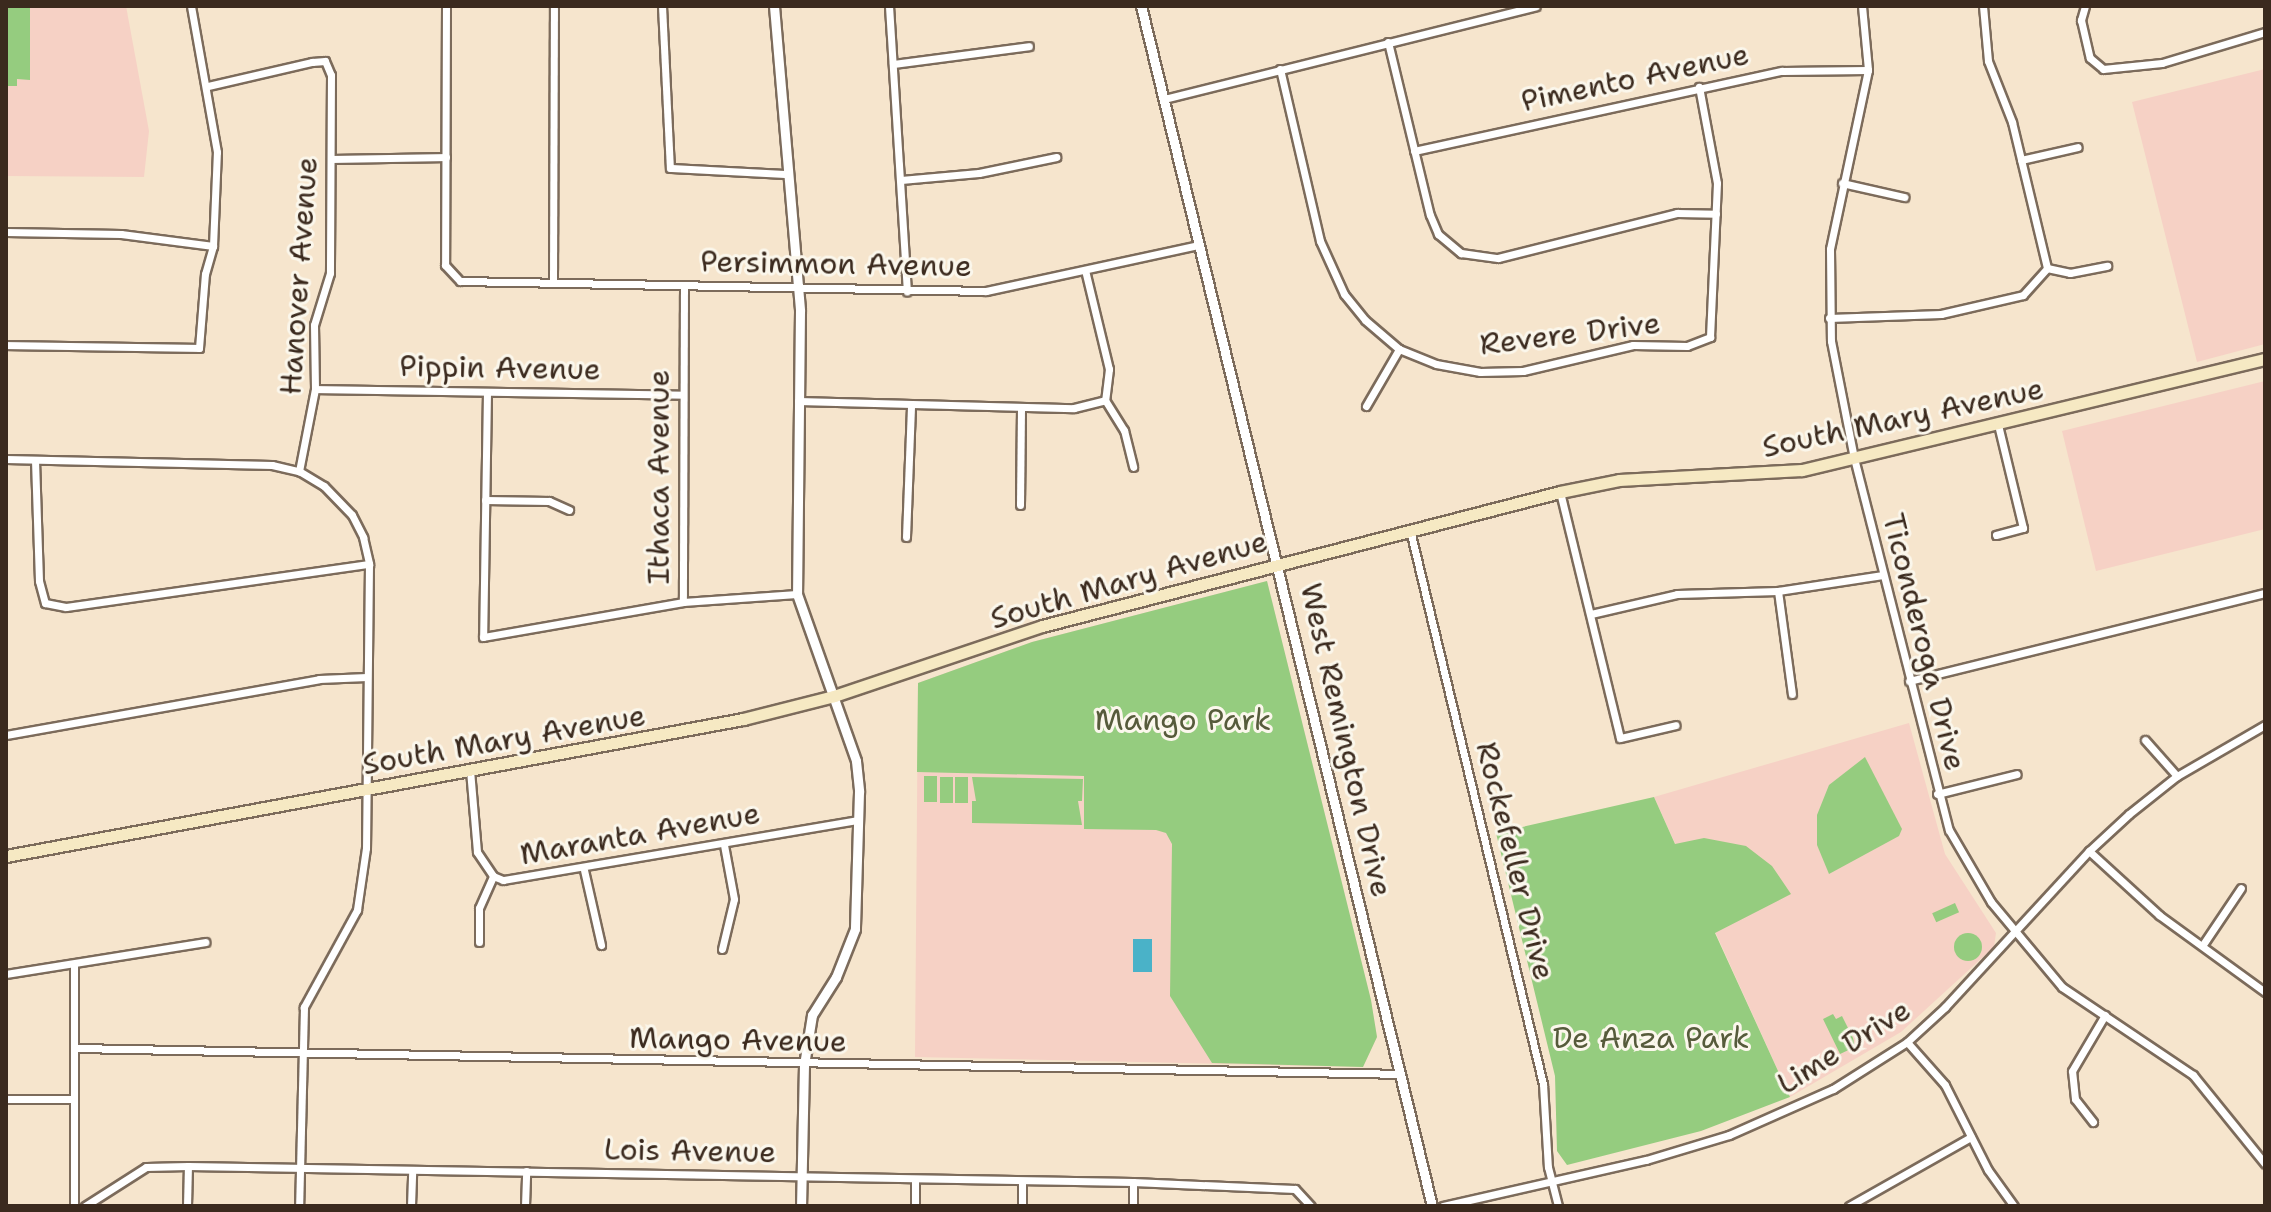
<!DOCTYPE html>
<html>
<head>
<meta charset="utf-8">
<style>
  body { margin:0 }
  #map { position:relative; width:2271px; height:1212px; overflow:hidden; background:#f6e5cd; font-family:"Shantell Sans",sans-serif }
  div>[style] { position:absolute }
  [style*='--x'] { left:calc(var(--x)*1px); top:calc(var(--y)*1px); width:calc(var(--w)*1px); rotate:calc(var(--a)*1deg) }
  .built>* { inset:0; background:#f6d1c5 }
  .green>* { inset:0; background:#95cc7f; transform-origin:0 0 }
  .round { border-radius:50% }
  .water>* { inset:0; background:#4ab2c8; transform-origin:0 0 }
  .roads { filter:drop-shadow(2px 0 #7c6b5b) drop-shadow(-2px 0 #7c6b5b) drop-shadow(0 2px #7c6b5b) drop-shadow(0 -2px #7c6b5b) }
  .minor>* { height:7px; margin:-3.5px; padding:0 3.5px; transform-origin:3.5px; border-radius:3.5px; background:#fff }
  .tertiary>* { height:9px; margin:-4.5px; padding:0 4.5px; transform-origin:4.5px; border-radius:4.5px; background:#fff }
  .secondary>* { height:11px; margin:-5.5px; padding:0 5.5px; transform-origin:5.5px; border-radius:5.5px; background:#f6e9c3 }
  span { translate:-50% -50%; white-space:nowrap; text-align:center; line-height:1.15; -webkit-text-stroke:6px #fbf7ec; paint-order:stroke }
  .street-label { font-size:30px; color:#3b2a1e }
  .park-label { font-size:30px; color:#565b3b }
  .frame { position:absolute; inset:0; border:8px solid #3b2a1e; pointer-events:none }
</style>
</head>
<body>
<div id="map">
  <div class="built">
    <div style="clip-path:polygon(6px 6px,126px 6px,149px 131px,144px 177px,6px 176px)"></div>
    <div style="clip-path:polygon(2265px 69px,2265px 344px,2197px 362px,2132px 102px)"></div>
    <div style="clip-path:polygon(2265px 381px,2265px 529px,2096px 571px,2062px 431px)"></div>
    <div style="clip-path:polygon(1267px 581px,1371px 1000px,1377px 1037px,1363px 1067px,915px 1057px,918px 683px,1032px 642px)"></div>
    <div style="clip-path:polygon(1909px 723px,1945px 854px,1996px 933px,1994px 947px,1901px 1032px,1790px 1097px,1654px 797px)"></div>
  </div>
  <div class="green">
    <div style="clip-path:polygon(6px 6px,30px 6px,30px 80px,17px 79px,17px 86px,6px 86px)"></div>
    <div style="clip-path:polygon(1267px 581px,1371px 1000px,1377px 1037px,1363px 1067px,1212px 1063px,1170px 996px,1172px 844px,1166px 833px,1156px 830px,1084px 829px,1084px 776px,917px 772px,918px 683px,1032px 642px)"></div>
    <div style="clip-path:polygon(1865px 757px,1902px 829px,1899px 836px,1829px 874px,1817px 845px,1817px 815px,1829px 785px)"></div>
    <div style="left:924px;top:776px;width:13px;height:26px"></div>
    <div style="left:940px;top:777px;width:13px;height:26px"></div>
    <div style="left:955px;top:777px;width:13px;height:26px"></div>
    <div style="clip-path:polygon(972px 777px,1083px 779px,1082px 801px,1078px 801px,1082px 825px,972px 823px,972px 801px,976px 801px)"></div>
    <div style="clip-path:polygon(1654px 797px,1675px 844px,1704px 838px,1746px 846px,1772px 866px,1791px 894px,1715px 933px,1790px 1097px,1701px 1131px,1567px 1165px,1557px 1151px,1555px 1076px,1496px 833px)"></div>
    <div style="left:1955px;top:903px;width:10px;height:25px;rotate:66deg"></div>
    <div class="round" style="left:1954px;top:933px;width:28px;height:28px"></div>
    <div style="clip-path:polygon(1833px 1014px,1836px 1019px,1842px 1016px,1853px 1038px,1855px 1047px,1840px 1054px,1823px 1019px)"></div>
  </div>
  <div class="water">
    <div style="left:1133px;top:939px;width:19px;height:33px"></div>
  </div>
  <div class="roads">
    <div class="minor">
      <div style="--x:446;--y:6;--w:259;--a:90.2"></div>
      <div style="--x:445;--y:265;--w:22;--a:47"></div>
      <div style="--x:460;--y:281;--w:526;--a:1.09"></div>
      <div style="--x:986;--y:291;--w:218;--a:-12.2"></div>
      <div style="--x:662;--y:6;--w:162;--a:87.2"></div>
      <div style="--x:670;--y:168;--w:116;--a:3"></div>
      <div style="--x:889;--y:6;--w:286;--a:86.4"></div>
      <div style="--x:1862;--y:6;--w:64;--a:84.6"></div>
      <div style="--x:1868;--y:70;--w:183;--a:102"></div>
      <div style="--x:1830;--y:249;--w:92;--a:89.4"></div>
      <div style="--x:1831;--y:341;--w:119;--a:78.9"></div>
      <div style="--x:1854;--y:458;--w:384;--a:75.7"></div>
      <div style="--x:1949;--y:830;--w:83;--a:59.7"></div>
      <div style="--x:1991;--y:902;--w:111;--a:50.1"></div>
      <div style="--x:2062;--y:987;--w:158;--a:33.9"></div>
      <div style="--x:2193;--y:1075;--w:114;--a:51"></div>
      <div style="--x:1983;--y:6;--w:55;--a:84.8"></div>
      <div style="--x:1988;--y:61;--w:66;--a:68.5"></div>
      <div style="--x:2012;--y:122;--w:150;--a:76.5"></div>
      <div style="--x:2085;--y:6;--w:15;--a:106"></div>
      <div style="--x:2081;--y:20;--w:39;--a:77"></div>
      <div style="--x:2090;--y:58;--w:17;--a:40"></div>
      <div style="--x:2103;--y:69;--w:59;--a:-5.8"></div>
      <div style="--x:2162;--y:63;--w:108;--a:-16.8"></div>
      <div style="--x:1388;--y:42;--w:178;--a:76.4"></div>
      <div style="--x:1430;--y:215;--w:21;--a:67"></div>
      <div style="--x:1438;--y:234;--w:30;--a:40"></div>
      <div style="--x:1461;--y:253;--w:37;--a:8"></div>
      <div style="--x:1498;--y:258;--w:185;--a:-14.1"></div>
      <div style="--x:1677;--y:213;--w:39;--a:1"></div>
      <div style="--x:893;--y:64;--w:137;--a:-7.5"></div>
      <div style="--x:1280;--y:69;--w:177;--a:76.9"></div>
      <div style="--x:1320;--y:241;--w:58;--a:65.6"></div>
      <div style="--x:1344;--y:294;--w:33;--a:51"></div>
      <div style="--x:1365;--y:320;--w:45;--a:40.5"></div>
      <div style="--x:1399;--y:349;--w:40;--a:22"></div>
      <div style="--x:1436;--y:364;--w:45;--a:10.3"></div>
      <div style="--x:1480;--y:372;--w:43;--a:-1.3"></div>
      <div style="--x:1523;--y:371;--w:113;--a:-13.3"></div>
      <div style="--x:1633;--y:345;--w:54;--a:1.1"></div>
      <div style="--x:1687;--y:346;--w:25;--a:-21"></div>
      <div style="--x:1710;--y:337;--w:154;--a:-87.4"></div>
      <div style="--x:1717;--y:183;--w:98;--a:-100.6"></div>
      <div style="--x:208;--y:86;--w:107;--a:-13"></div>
      <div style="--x:312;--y:62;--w:13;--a:-4"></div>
      <div style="--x:325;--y:61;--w:15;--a:67"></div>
      <div style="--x:331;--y:75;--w:198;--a:90.3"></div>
      <div style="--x:330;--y:273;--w:54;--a:107.1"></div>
      <div style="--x:314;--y:325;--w:64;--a:89.1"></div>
      <div style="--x:315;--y:389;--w:84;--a:101"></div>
      <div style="--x:1164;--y:99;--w:383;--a:-14"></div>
      <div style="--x:1414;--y:151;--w:377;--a:-12.3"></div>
      <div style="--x:1782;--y:71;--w:86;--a:-0.7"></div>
      <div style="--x:334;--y:159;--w:112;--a:-1"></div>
      <div style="--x:2021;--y:160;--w:58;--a:-12.8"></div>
      <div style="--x:901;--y:180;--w:78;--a:-5.1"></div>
      <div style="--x:979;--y:173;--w:79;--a:-11.7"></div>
      <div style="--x:1842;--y:183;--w:64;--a:12.7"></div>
      <div style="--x:6;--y:232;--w:115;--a:1"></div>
      <div style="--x:121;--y:234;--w:93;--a:7.4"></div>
      <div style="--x:2047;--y:268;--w:24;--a:12"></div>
      <div style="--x:2070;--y:273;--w:38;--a:-11"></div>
      <div style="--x:1085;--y:270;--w:102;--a:76.4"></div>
      <div style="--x:1109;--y:369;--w:31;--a:97"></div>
      <div style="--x:553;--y:282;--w:276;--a:-89.8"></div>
      <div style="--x:684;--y:285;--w:317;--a:90.2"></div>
      <div style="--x:683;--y:602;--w:114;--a:-4"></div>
      <div style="--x:1829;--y:318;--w:112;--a:-2"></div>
      <div style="--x:1941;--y:314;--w:84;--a:-13"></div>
      <div style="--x:2023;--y:295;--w:36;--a:-48"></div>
      <div style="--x:6;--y:345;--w:193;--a:0.9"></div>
      <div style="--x:199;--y:348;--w:74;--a:-85.4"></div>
      <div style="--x:205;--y:274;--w:29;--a:-74"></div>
      <div style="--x:213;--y:246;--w:94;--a:-87.6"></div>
      <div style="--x:217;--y:152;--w:148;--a:-100.1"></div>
      <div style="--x:315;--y:389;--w:368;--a:0.9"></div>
      <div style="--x:487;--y:392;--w:245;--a:90.9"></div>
      <div style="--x:483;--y:637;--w:203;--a:-9.9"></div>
      <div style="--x:1105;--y:400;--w:36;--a:58"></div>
      <div style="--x:1124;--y:430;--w:38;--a:76"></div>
      <div style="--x:798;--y:401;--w:276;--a:1.5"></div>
      <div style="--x:1074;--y:408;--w:32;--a:-14"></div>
      <div style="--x:1366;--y:406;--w:66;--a:-59.9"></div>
      <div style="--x:6;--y:459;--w:266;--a:1.3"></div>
      <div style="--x:272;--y:465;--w:28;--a:13"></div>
      <div style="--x:299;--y:471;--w:29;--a:31"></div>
      <div style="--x:324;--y:486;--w:40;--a:46"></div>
      <div style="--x:352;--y:515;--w:25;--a:63"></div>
      <div style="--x:363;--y:537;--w:28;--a:77"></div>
      <div style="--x:369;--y:564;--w:284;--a:90.6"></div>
      <div style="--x:366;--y:848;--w:63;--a:98.3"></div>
      <div style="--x:357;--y:910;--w:111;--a:118.7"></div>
      <div style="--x:304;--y:1007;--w:199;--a:91.4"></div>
      <div style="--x:35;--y:460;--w:121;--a:88.1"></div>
      <div style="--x:39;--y:581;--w:23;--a:75"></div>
      <div style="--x:45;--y:603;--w:21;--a:11"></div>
      <div style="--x:66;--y:607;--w:306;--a:-8.1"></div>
      <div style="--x:1560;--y:492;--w:253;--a:76.3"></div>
      <div style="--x:1620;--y:738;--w:57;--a:-13.1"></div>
      <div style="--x:485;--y:500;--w:64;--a:0.9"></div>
      <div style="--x:549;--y:501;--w:22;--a:24"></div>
      <div style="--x:1020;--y:505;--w:98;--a:-89.4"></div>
      <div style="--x:1410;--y:530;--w:570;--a:76.5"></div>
      <div style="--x:1543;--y:1084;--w:83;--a:86.6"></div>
      <div style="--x:1548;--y:1167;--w:40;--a:75.6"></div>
      <div style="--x:1996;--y:535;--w:28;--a:-15"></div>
      <div style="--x:2023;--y:528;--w:106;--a:-103.6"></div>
      <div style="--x:906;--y:537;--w:132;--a:-87.8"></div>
      <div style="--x:1778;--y:591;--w:104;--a:82.3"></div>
      <div style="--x:1591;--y:614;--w:88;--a:-13.1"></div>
      <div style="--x:1677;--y:594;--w:101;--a:-1.7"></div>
      <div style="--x:1778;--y:591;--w:106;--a:-8.7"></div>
      <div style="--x:1909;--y:681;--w:367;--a:-13.9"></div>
      <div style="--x:6;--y:735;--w:318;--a:-10.1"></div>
      <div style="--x:319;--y:679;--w:48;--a:-2.4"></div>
      <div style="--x:2145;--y:740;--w:48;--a:48.4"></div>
      <div style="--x:470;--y:770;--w:82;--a:85.1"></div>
      <div style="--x:477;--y:852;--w:29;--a:56"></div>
      <div style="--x:493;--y:876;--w:11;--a:22"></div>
      <div style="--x:503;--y:880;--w:360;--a:-9.6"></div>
      <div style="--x:1937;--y:794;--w:82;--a:-14"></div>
      <div style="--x:2089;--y:851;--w:95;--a:42.4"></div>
      <div style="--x:2159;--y:915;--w:131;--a:36"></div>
      <div style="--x:584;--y:870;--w:77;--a:77.2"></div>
      <div style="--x:479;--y:942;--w:34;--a:-90"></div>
      <div style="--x:479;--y:908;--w:35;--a:-66"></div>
      <div style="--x:2204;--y:943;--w:66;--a:-56.1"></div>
      <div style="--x:722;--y:949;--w:51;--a:-76.5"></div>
      <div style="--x:734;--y:899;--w:55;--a:-100.5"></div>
      <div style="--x:6;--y:974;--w:202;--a:-9.1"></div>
      <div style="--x:1907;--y:1042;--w:57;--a:48.5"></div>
      <div style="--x:1945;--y:1085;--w:95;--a:63.2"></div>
      <div style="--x:1988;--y:1170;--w:44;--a:54.2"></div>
      <div style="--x:75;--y:1048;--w:1326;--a:1.12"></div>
      <div style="--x:6;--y:1099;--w:67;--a:0"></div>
      <div style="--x:2093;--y:1122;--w:29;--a:-128"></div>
      <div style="--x:2075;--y:1099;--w:28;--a:-96"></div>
      <div style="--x:2072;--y:1071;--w:65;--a:-59.5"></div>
      <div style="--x:74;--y:1206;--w:242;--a:-90"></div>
      <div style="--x:85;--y:1206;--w:72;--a:-32.6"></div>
      <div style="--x:146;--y:1167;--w:42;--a:-1.4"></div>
      <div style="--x:188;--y:1166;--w:945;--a:0.97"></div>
      <div style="--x:1133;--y:1182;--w:162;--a:2.5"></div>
      <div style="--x:1295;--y:1189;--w:23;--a:47"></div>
      <div style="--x:187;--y:1206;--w:40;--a:-88.6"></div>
      <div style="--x:411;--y:1206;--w:35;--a:-88"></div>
      <div style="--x:525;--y:1206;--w:35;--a:-88"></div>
      <div style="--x:915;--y:1206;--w:26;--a:-90"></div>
      <div style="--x:1022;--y:1206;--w:25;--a:-90"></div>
      <div style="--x:1133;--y:1206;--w:24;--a:-90"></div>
      <div style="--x:1443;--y:1206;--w:208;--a:-12.8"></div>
      <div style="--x:1646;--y:1160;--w:87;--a:-16.8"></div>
      <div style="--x:1729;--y:1135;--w:114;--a:-23.9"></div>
      <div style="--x:1833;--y:1089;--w:88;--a:-32.4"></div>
      <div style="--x:1907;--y:1042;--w:52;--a:-42.6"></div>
      <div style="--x:1945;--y:1007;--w:212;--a:-47.3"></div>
      <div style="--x:2089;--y:851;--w:54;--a:-42.8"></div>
      <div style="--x:2129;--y:814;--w:61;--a:-38.4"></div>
      <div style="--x:2177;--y:776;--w:102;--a:-30.1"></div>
      <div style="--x:1849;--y:1206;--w:140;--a:-29.5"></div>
    </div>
    <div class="tertiary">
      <div style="--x:774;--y:6;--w:306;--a:85.1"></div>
      <div style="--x:800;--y:311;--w:283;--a:90.6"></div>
      <div style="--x:797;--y:594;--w:177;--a:70.5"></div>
      <div style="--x:856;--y:761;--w:31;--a:84"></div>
      <div style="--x:859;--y:792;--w:137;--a:91.7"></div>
      <div style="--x:855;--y:929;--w:52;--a:111.6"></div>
      <div style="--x:836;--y:977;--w:45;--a:122.3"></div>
      <div style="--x:812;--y:1015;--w:51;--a:99.1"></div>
      <div style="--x:804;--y:1065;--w:141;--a:91.2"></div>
      <div style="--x:1141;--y:6;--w:1235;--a:76.37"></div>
    </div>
    <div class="secondary">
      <div style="--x:6;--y:856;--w:750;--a:-10.53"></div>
      <div style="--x:743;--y:719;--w:94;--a:-14.2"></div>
      <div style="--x:834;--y:696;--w:219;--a:-18.6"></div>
      <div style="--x:1042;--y:626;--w:535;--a:-14.5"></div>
      <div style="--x:1560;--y:492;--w:60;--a:-11.5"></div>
      <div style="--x:1619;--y:480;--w:183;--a:-3.1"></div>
      <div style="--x:1802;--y:470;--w:476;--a:-13.5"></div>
    </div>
  </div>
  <div class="street-label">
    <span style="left:1635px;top:78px;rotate:-12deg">Pimento Avenue</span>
    <span style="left:836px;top:264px;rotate:1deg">Persimmon Avenue</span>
    <span style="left:299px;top:276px;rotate:-86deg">Hanover Avenue</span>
    <span style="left:1570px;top:334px;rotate:-7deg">Revere Drive</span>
    <span style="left:500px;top:368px;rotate:1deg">Pippin Avenue</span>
    <span style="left:1903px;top:418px;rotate:-12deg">South Mary Avenue</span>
    <span style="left:659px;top:477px;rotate:-90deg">Ithaca Avenue</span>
    <span style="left:1129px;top:580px;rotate:-16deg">South Mary Avenue</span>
    <span style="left:1924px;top:642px;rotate:76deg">Ticonderoga Drive</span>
    <span style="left:504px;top:740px;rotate:-10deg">South Mary Avenue</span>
    <span style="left:1346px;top:740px;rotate:77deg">West Remington Drive</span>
    <span style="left:640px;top:834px;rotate:-10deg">Maranta Avenue</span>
    <span style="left:1515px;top:861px;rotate:76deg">Rockefeller Drive</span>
    <span style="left:738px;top:1040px;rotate:1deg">Mango Avenue</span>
    <span style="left:1844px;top:1047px;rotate:-32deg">Lime Drive</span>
    <span style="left:690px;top:1151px;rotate:1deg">Lois Avenue</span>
  </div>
  <div class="park-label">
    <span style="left:1183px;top:720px">Mango Park</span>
    <span style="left:1651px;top:1038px">De Anza Park</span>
  </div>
  <div class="frame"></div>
</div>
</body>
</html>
